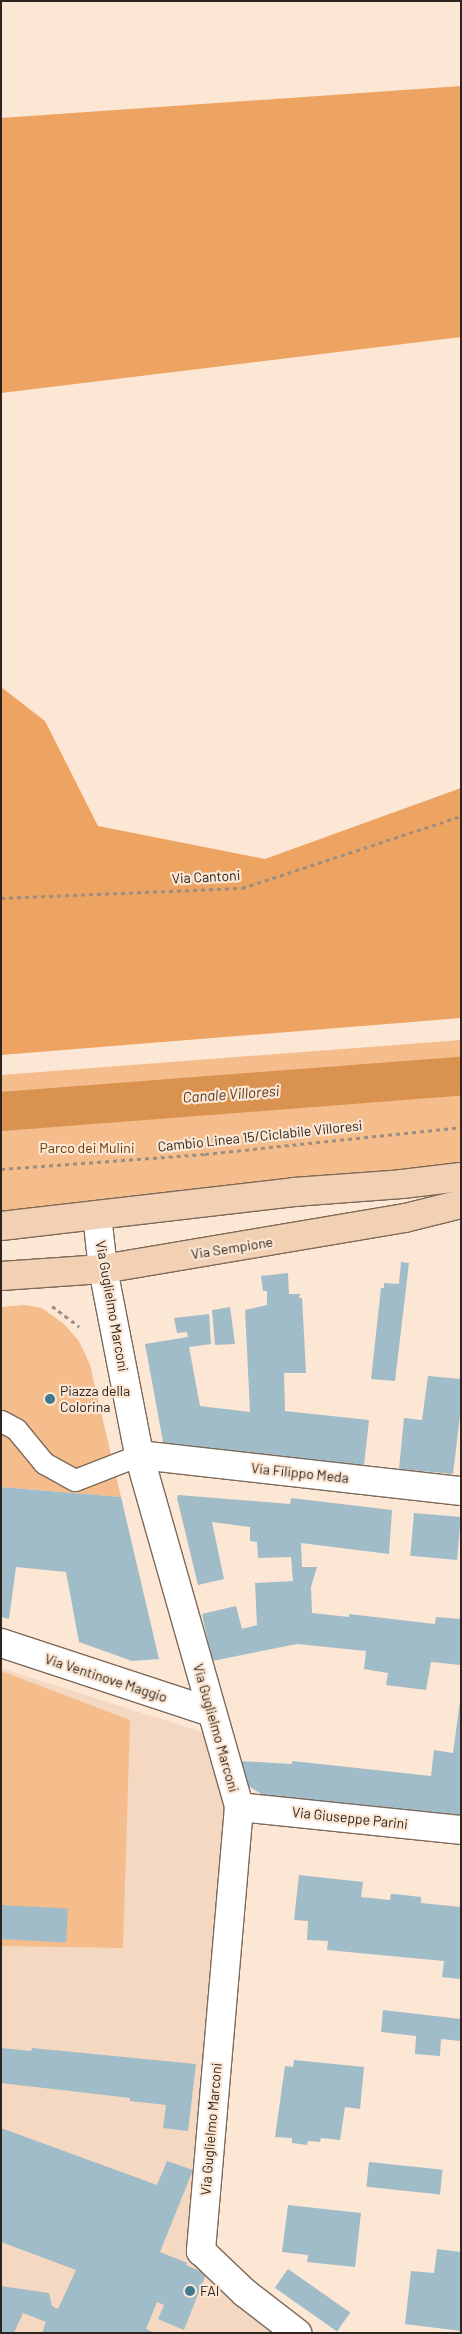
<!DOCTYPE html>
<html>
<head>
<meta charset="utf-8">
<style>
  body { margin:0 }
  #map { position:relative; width:462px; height:2334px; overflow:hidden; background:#fce6d4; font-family:Barlow,sans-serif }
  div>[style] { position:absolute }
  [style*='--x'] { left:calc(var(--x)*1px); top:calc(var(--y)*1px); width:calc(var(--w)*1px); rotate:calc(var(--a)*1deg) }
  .built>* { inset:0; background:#f5d8c1 }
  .green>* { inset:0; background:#f5bd8c }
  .forest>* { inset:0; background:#eda462 }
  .canal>* { height:39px; margin:-19.5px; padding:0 19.5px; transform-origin:19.5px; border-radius:19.5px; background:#da9250 }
  .building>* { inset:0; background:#a1bcc9; transform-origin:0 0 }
  .path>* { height:3px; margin-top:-1.5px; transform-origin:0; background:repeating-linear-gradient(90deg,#9e8e81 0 4px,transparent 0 8px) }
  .roads { filter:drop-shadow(1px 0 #7c6959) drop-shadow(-1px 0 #7c6959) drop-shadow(0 1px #7c6959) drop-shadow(0 -1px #7c6959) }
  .lane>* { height:21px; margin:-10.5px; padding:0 10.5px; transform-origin:10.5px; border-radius:10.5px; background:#fff }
  .street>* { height:28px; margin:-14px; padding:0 14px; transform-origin:14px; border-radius:14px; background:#fff }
  .primary>* { height:28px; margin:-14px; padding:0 14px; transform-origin:14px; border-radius:14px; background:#f1d0b3 }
  .dots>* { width:14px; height:14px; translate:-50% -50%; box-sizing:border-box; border:2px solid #fce6d4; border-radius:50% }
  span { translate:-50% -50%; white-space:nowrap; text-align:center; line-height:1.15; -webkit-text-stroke:4.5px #fce6d4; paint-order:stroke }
  .street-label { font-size:14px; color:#2c241d }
  .park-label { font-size:14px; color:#673801 }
  .poi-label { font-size:14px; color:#2c241d }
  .left { translate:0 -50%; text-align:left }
  .water-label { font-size:15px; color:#58391e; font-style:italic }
  .frame { position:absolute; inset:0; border:2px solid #2c241d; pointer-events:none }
</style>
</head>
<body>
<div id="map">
  <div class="built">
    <div style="clip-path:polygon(1px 1668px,211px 1735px,235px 1811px,197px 2253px,289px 2333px,1px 2333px)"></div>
  </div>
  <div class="green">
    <div style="clip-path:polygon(461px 1040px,461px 1168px,135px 1221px,1px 1240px,1px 1075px)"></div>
    <div style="clip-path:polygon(24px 1305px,42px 1308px,64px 1324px,79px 1341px,90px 1365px,121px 1497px,1px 1487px,1px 1307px)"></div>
    <div style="clip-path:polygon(1px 1671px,130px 1720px,123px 1948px,1px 1946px)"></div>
  </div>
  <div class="forest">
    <div style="clip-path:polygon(461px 86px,461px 337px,1px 393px,1px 118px)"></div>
    <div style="clip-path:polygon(1px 687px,45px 721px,98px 826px,265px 859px,461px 788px,461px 1018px,1px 1055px)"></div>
  </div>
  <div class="canal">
    <div style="--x:1;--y:1111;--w:461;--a:-4.4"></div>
  </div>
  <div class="building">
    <div style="clip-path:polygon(401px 1262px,409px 1263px,395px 1381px,371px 1379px,381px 1288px,384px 1288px,384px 1283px,399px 1284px)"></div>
    <div style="clip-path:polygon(288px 1273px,289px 1294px,300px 1294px,299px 1298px,302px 1298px,306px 1371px,306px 1373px,284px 1373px,285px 1411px,369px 1420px,364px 1465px,164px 1447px,145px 1344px,188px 1337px,187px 1332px,177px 1333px,174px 1318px,209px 1314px,211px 1344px,189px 1347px,200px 1406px,250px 1412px,245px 1310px,267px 1305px,267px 1291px,263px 1291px,261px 1276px)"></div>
    <div style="clip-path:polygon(230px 1307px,235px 1344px,215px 1345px,212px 1310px)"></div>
    <div style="clip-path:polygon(428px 1376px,461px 1379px,461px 1407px,453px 1474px,399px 1469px,404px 1418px,422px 1420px)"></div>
    <div style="clip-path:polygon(1px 1487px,121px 1497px,159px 1659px,132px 1661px,79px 1642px,66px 1572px,16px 1567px,9px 1619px,1px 1617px)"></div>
    <div style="clip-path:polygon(178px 1495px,290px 1504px,291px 1498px,392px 1510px,389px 1554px,301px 1543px,302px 1567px,317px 1567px,311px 1587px,312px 1613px,349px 1617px,349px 1614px,435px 1624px,436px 1617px,461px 1619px,461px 1665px,431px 1662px,426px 1690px,386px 1685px,388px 1673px,364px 1669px,366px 1651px,297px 1644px,212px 1661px,202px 1614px,236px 1606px,242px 1629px,257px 1625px,255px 1583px,293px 1581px,291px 1557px,258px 1558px,257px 1542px,250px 1541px,250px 1527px,212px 1522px,224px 1579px,198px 1585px,177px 1498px)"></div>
    <div style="left:414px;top:1513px;width:47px;height:43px;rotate:5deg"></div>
    <div style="clip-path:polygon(460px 1701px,461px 1817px,266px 1797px,245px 1784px,239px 1761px,292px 1764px,292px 1761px,431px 1776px,434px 1750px,453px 1753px)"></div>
    <div style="clip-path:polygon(299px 1875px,363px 1882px,361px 1897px,390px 1900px,391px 1894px,394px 1894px,421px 1897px,421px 1903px,461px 1907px,461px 1979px,442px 1977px,444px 1961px,327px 1950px,328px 1941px,307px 1940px,308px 1921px,294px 1920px)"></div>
    <div style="left:1px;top:1905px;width:67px;height:34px;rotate:3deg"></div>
    <div style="clip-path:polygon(383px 2010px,461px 2019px,461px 2041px,441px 2039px,440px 2056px,415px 2054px,416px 2036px,381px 2032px)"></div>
    <div style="clip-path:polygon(1px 2048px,31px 2051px,32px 2048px,196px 2064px,188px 2131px,163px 2128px,166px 2105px,130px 2101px,130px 2098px,1px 2083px)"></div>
    <div style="clip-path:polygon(294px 2060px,364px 2067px,360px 2109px,345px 2107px,340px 2140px,321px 2138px,320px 2142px,308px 2141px,307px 2145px,292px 2143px,292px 2138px,275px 2137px,285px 2066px,293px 2067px)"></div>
    <div style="clip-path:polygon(1px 2128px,157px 2185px,167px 2161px,193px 2170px,160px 2252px,187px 2263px,186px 2265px,206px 2274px,184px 2330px,158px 2319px,164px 2305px,157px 2302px,146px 2329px,155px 2333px,42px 2333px,46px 2322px,23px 2313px,14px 2333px,1px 2333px,1px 2286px,49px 2293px,52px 2306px,58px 2309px,76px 2270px,1px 2242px)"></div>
    <div style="left:369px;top:2162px;width:74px;height:25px;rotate:6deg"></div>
    <div style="clip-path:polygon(288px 2205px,361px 2213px,355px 2267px,307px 2262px,308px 2255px,282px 2252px)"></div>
    <div style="clip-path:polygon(437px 2249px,461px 2252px,461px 2331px,405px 2324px,411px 2271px,434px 2273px)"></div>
    <div style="left:288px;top:2269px;width:76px;height:23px;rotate:35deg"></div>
  </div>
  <div class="path">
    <div style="--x:1;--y:898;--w:241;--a:-2.4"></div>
    <div style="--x:242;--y:888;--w:231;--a:-18.2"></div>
    <div style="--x:1;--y:1169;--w:205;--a:-4.2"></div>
    <div style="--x:205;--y:1154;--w:257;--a:-6"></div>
    <div style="--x:52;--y:1306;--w:34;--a:37"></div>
  </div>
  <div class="roads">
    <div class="lane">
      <div style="--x:1;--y:1421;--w:17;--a:28"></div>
      <div style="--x:16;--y:1429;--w:44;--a:50.5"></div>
      <div style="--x:44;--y:1463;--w:35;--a:29"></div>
      <div style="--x:75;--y:1480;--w:69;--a:-21.3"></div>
    </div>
    <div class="street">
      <div style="--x:97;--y:1215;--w:54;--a:83.7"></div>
      <div style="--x:103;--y:1269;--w:189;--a:79"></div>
      <div style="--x:139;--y:1455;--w:366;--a:74.1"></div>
      <div style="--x:239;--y:1807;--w:446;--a:94.9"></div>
      <div style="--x:201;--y:2251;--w:61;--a:43.7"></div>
      <div style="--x:245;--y:2293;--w:66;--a:37.6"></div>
      <div style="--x:139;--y:1455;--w:324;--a:6.4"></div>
      <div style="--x:1;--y:1643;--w:221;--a:18.2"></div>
      <div style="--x:239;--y:1807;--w:223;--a:5.9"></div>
    </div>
    <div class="primary">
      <div style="--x:1;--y:1226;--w:295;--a:-6.6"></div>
      <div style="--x:294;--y:1192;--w:108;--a:-4.2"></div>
      <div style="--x:402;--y:1184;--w:59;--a:-6.8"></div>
      <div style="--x:1;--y:1276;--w:102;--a:-3.9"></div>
      <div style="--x:103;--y:1269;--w:306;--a:-9.6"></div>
      <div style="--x:405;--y:1218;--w:58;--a:-14"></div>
    </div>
  </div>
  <div class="dots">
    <div style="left:50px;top:1399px;background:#3e7891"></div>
    <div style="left:190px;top:2291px;background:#3e7891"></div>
  </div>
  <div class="street-label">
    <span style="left:206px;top:877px;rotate:-3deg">Via Cantoni</span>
    <span style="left:260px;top:1136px;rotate:-6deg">Cambio Linea 15/Ciclabile Villoresi</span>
    <span style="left:232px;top:1248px;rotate:-9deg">Via Sempione</span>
    <span style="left:112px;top:1306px;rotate:80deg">Via Guglielmo Marconi</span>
    <span style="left:300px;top:1473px;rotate:6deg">Via Filippo Meda</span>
    <span style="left:106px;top:1678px;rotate:18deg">Via Ventinove Maggio</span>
    <span style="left:216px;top:1728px;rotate:74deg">Via Guglielmo Marconi</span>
    <span style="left:350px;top:1818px;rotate:6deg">Via Giuseppe Parini</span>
    <span style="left:211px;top:2129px;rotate:-85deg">Via Guglielmo Marconi</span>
  </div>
  <div class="park-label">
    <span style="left:87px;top:1148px">Parco dei Mulini</span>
  </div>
  <div class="poi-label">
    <span class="left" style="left:60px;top:1399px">Piazza della<br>Colorina</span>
    <span class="left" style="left:200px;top:2291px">FAI</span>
  </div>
  <div class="water-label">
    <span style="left:231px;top:1094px;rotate:-4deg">Canale Villoresi</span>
  </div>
  <div class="frame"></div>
</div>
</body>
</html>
